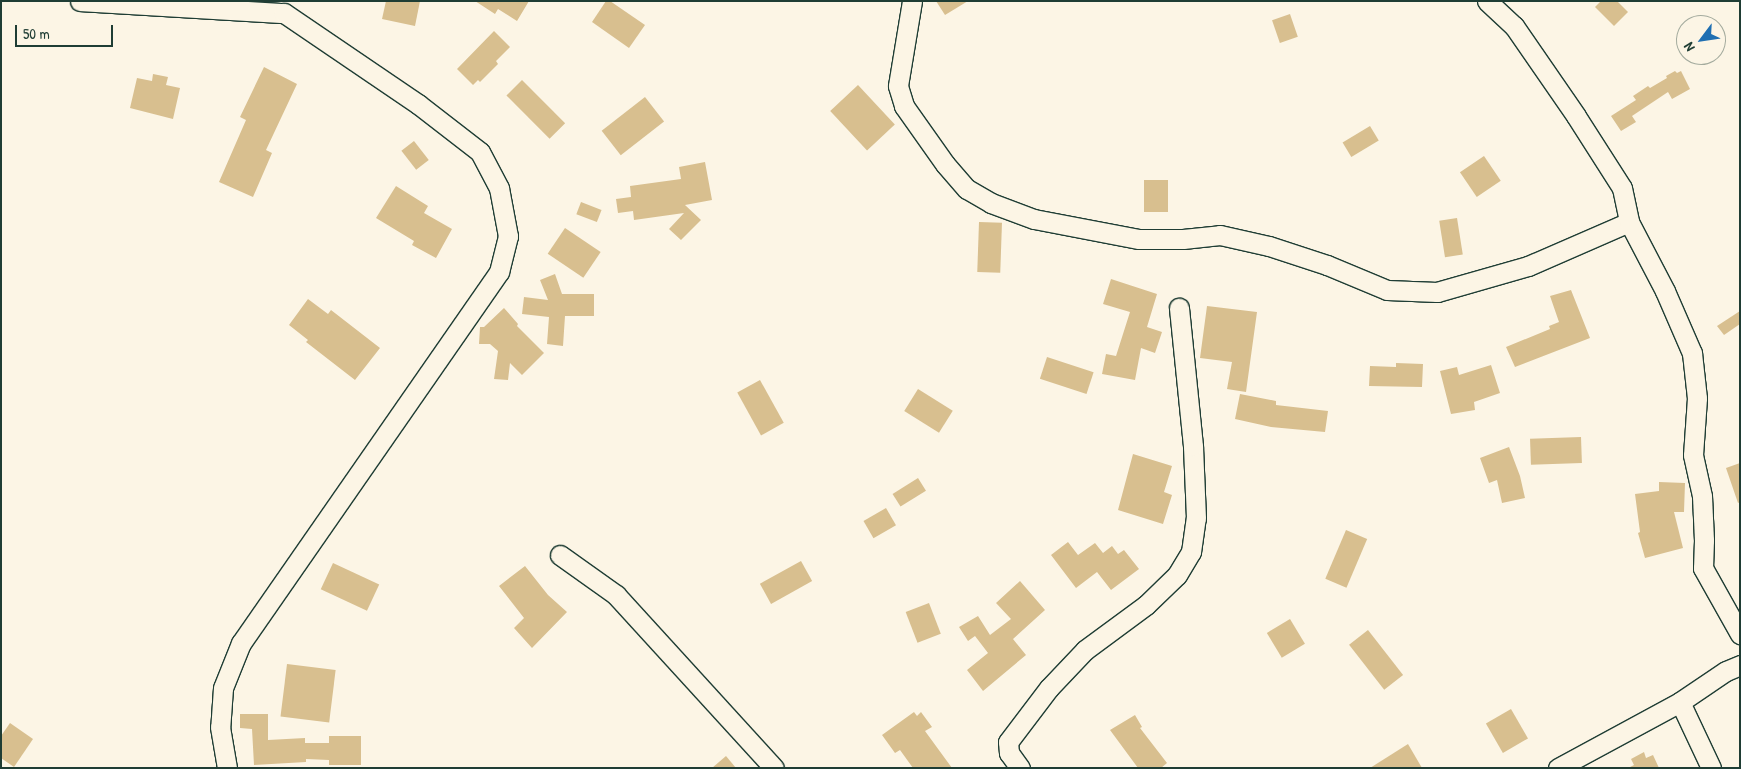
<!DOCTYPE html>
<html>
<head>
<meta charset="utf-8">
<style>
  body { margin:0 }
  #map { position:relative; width:1741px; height:769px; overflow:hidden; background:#fcf5e5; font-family:"Patrick Hand",sans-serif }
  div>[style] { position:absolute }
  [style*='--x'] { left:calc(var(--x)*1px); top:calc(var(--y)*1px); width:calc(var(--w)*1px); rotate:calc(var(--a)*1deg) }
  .building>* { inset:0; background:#d8bf8f; transform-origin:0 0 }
  .roads { filter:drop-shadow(1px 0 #1f3d34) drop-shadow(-1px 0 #1f3d34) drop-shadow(0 1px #1f3d34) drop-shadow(0 -1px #1f3d34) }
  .minor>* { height:19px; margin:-9.5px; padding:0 9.5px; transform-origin:9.5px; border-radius:9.5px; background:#fcf5e5 }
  span { translate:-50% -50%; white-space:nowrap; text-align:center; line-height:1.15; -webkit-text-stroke:4px #fcf5e5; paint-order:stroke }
  .frame { position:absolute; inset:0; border:2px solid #1f3d34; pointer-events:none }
  .north { position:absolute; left:1676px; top:15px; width:50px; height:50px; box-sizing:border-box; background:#fcf5e5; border:1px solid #a4ab9e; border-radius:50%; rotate:239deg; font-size:14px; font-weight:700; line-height:20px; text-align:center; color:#1f3d34 }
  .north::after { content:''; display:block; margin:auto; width:18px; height:22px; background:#1f6fb2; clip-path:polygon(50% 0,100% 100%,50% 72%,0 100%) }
  .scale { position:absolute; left:15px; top:25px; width:98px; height:22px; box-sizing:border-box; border:2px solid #1f3d34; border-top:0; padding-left:6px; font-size:15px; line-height:18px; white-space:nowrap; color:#1f3d34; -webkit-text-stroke:4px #fcf5e5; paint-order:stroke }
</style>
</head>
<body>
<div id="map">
  <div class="building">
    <div style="clip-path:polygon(386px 1px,420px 1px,415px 26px,382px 19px)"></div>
    <div style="clip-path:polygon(475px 1px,529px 1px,517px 21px,498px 9px,495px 14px)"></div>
    <div style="clip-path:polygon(606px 1px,610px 1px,645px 25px,629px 48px,592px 22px)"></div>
    <div style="clip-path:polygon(936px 1px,968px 1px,945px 15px)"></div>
    <div style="clip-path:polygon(1601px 1px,1617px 1px,1628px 12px,1614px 26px,1595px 7px)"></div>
    <div style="left:1290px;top:14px;width:24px;height:19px;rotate:71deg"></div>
    <div style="clip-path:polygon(494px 31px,510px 47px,496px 61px,498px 64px,480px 82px,478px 80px,473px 85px,457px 69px)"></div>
    <div style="clip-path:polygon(264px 67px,297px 84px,266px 150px,272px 153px,253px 197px,219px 182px,246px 120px,240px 117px)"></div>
    <div style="clip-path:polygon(1675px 71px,1677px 73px,1681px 71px,1690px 89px,1672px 99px,1668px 92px,1632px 116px,1636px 122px,1621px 131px,1611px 116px,1636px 100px,1633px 96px,1648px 86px,1650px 88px,1667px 78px,1666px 76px)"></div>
    <div style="clip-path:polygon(153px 74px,168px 77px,166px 85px,180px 88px,173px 119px,130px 108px,137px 78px,152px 81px)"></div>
    <div style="left:522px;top:80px;width:61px;height:22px;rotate:45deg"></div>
    <div style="left:858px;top:85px;width:54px;height:38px;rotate:47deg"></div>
    <div style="left:645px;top:97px;width:31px;height:55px;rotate:52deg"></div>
    <div style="left:1370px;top:126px;width:17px;height:32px;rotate:59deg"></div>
    <div style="left:414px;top:141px;width:24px;height:16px;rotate:52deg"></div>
    <div style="left:1484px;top:156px;width:30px;height:29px;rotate:56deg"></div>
    <div style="clip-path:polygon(705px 162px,712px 200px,685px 205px,701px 220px,681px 240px,669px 229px,684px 213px,634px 220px,633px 211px,618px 213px,616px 199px,631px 197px,630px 186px,681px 179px,679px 167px)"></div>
    <div style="left:1144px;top:180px;width:24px;height:32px"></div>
    <div style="clip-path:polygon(396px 186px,428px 206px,424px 213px,452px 229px,436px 258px,412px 245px,414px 241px,376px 218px)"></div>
    <div style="left:581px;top:202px;width:22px;height:13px;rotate:21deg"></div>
    <div style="left:1457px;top:218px;width:37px;height:18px;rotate:81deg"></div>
    <div style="left:979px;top:222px;width:23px;height:50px;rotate:2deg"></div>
    <div style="left:565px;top:228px;width:43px;height:31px;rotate:34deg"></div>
    <div style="clip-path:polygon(555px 274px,562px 294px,594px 294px,594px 316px,565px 316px,563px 346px,547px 344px,549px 317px,522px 314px,524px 297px,548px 300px,540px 280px)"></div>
    <div style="clip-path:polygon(1111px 279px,1157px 294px,1147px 327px,1162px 332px,1155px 353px,1141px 348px,1135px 380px,1102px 374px,1106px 354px,1116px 356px,1130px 312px,1103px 304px)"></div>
    <div style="clip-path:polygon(1571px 290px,1590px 338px,1515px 367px,1506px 347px,1550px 329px,1549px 326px,1559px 322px,1550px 296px)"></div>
    <div style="clip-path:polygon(308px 299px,328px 314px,331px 310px,380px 348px,355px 380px,306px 342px,308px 340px,289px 325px)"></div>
    <div style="clip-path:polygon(1207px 306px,1257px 312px,1246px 392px,1227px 389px,1232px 362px,1200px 358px)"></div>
    <div style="clip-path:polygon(504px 308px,518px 324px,517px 326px,544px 353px,522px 375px,510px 363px,508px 380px,494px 379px,498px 351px,490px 344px,479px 344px,480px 327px,484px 327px)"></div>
    <div style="clip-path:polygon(1740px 311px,1740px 324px,1724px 335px,1717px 326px)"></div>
    <div style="left:1047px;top:357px;width:49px;height:23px;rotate:18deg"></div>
    <div style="clip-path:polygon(1396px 363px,1423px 364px,1422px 387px,1369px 386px,1370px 366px,1396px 367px)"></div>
    <div style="clip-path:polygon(1491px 365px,1500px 393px,1474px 402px,1475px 410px,1451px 414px,1440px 371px,1457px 367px,1459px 375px)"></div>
    <div style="left:760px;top:380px;width:49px;height:26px;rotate:61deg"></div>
    <div style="left:918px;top:389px;width:41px;height:26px;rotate:32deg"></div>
    <div style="clip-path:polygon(1240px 394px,1276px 401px,1276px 405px,1328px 411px,1325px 432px,1271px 427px,1235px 419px)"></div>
    <div style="left:1581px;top:437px;width:26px;height:51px;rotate:88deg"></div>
    <div style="clip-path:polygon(1509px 447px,1520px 476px,1525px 498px,1502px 503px,1497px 480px,1489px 483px,1480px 458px)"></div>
    <div style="clip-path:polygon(1133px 454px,1172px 466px,1164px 492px,1172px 495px,1163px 524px,1118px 510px)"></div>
    <div style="clip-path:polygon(1740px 463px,1740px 502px,1738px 503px,1726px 468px)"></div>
    <div style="left:918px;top:478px;width:15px;height:30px;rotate:58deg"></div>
    <div style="clip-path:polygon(1659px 482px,1685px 483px,1684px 512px,1674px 512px,1683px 548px,1645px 558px,1638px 533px,1640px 532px,1635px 494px,1659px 491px)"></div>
    <div style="left:886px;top:508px;width:20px;height:26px;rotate:60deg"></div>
    <div style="left:1346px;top:530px;width:23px;height:53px;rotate:23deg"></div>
    <div style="clip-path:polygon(1068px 542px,1078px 555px,1095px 543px,1103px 553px,1112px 546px,1118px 554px,1124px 550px,1139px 569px,1111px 590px,1097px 572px,1076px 588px,1051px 555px)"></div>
    <div style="left:801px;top:561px;width:23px;height:47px;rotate:61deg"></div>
    <div style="left:333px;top:563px;width:51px;height:29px;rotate:25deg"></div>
    <div style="clip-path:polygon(525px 566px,548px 595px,567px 612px,532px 648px,514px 628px,524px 618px,499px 586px)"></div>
    <div style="clip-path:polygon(1020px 581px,1045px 610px,1013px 639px,1026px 655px,983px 691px,967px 670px,988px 653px,975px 636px,968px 641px,959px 627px,978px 616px,990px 635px,1011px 619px,996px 603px)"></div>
    <div style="left:929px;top:603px;width:33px;height:25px;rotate:69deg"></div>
    <div style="left:1290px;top:619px;width:29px;height:27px;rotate:59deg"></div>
    <div style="left:1368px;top:630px;width:57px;height:24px;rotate:52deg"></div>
    <div style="left:287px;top:664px;width:49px;height:53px;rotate:7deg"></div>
    <div style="left:1511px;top:709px;width:34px;height:29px;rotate:60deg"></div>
    <div style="clip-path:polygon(914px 712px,917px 716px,921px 712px,932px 727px,925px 731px,952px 768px,913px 768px,900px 750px,895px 753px,882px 735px)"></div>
    <div style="clip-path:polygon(240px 714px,268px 714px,268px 740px,305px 738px,305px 743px,329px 743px,329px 736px,361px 736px,361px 765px,329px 765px,329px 760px,306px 759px,306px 762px,254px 765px,252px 729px,240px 728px)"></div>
    <div style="clip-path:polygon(1135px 715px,1142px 727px,1140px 728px,1167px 763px,1161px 768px,1138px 768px,1110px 730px)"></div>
    <div style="clip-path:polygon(10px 723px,33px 739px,14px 767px,1px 758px,1px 736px)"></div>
    <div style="clip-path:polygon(1408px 744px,1422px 768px,1370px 768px)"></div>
    <div style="clip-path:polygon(1644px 752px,1646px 758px,1653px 755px,1659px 768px,1628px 768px,1634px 765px,1631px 759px)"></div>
    <div style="clip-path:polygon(726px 756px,736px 768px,712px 768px)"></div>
  </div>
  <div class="roads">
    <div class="minor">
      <div style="--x:80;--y:1;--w:204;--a:3.4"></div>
      <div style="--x:284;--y:13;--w:162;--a:34.2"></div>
      <div style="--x:418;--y:104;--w:78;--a:37.7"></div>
      <div style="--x:480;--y:152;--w:41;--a:62.2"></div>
      <div style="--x:499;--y:188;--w:49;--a:79.4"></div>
      <div style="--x:508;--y:236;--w:37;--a:104"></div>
      <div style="--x:499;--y:272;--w:452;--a:124.8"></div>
      <div style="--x:241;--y:643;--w:48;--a:111.8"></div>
      <div style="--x:223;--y:688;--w:39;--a:94"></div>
      <div style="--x:220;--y:727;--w:42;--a:80.3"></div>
      <div style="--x:912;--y:1;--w:86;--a:99.4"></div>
      <div style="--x:898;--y:86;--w:21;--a:73"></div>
      <div style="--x:904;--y:106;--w:71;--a:54.7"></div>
      <div style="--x:945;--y:164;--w:33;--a:49"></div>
      <div style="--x:967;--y:189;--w:28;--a:30"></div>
      <div style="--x:991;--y:203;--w:46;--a:20.4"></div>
      <div style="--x:1034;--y:219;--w:107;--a:10.8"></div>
      <div style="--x:1139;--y:239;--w:44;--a:0"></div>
      <div style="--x:1183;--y:239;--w:37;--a:-6"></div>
      <div style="--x:1220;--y:235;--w:50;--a:12.7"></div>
      <div style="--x:1269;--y:246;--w:61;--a:18.1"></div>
      <div style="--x:1327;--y:265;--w:65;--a:22.6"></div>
      <div style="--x:1387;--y:290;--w:50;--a:2.3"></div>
      <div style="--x:1437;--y:292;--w:95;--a:-15.9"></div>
      <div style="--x:1528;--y:266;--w:110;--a:-23.5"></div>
      <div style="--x:1487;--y:1;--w:37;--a:43"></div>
      <div style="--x:1514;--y:26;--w:109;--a:55.4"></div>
      <div style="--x:1576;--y:116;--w:85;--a:57.4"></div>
      <div style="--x:1622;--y:188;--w:35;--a:78"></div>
      <div style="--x:1629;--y:222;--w:78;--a:62.4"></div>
      <div style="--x:1665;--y:291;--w:68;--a:66.5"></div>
      <div style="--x:1692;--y:353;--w:45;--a:83.7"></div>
      <div style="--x:1697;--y:398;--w:57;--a:94"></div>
      <div style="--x:1693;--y:455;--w:42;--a:77.6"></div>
      <div style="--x:1702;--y:496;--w:44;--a:87.4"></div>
      <div style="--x:1704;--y:540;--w:28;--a:92"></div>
      <div style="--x:1703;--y:568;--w:76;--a:60.7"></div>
      <div style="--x:560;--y:555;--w:69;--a:35.5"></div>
      <div style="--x:616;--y:595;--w:234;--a:47.6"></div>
      <div style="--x:1680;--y:702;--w:73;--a:64.8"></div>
      <div style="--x:1020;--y:768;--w:19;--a:-126"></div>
      <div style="--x:1009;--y:753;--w:11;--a:-95"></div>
      <div style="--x:1008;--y:742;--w:68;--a:-52.8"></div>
      <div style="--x:1049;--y:688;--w:52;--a:-46.5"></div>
      <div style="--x:1085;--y:650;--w:76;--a:-36.4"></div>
      <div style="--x:1146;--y:605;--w:43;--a:-44.1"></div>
      <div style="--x:1177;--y:575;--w:27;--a:-59"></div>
      <div style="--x:1191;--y:552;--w:34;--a:-82"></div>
      <div style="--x:1196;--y:518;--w:72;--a:-92.4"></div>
      <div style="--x:1193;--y:446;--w:139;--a:-95.8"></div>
      <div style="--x:1558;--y:768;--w:139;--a:-28.4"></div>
      <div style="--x:1680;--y:702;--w:55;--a:-34"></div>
      <div style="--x:1726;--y:671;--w:15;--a:-23"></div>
    </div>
  </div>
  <div class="frame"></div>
  <div class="north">N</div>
  <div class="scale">50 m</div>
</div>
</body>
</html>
